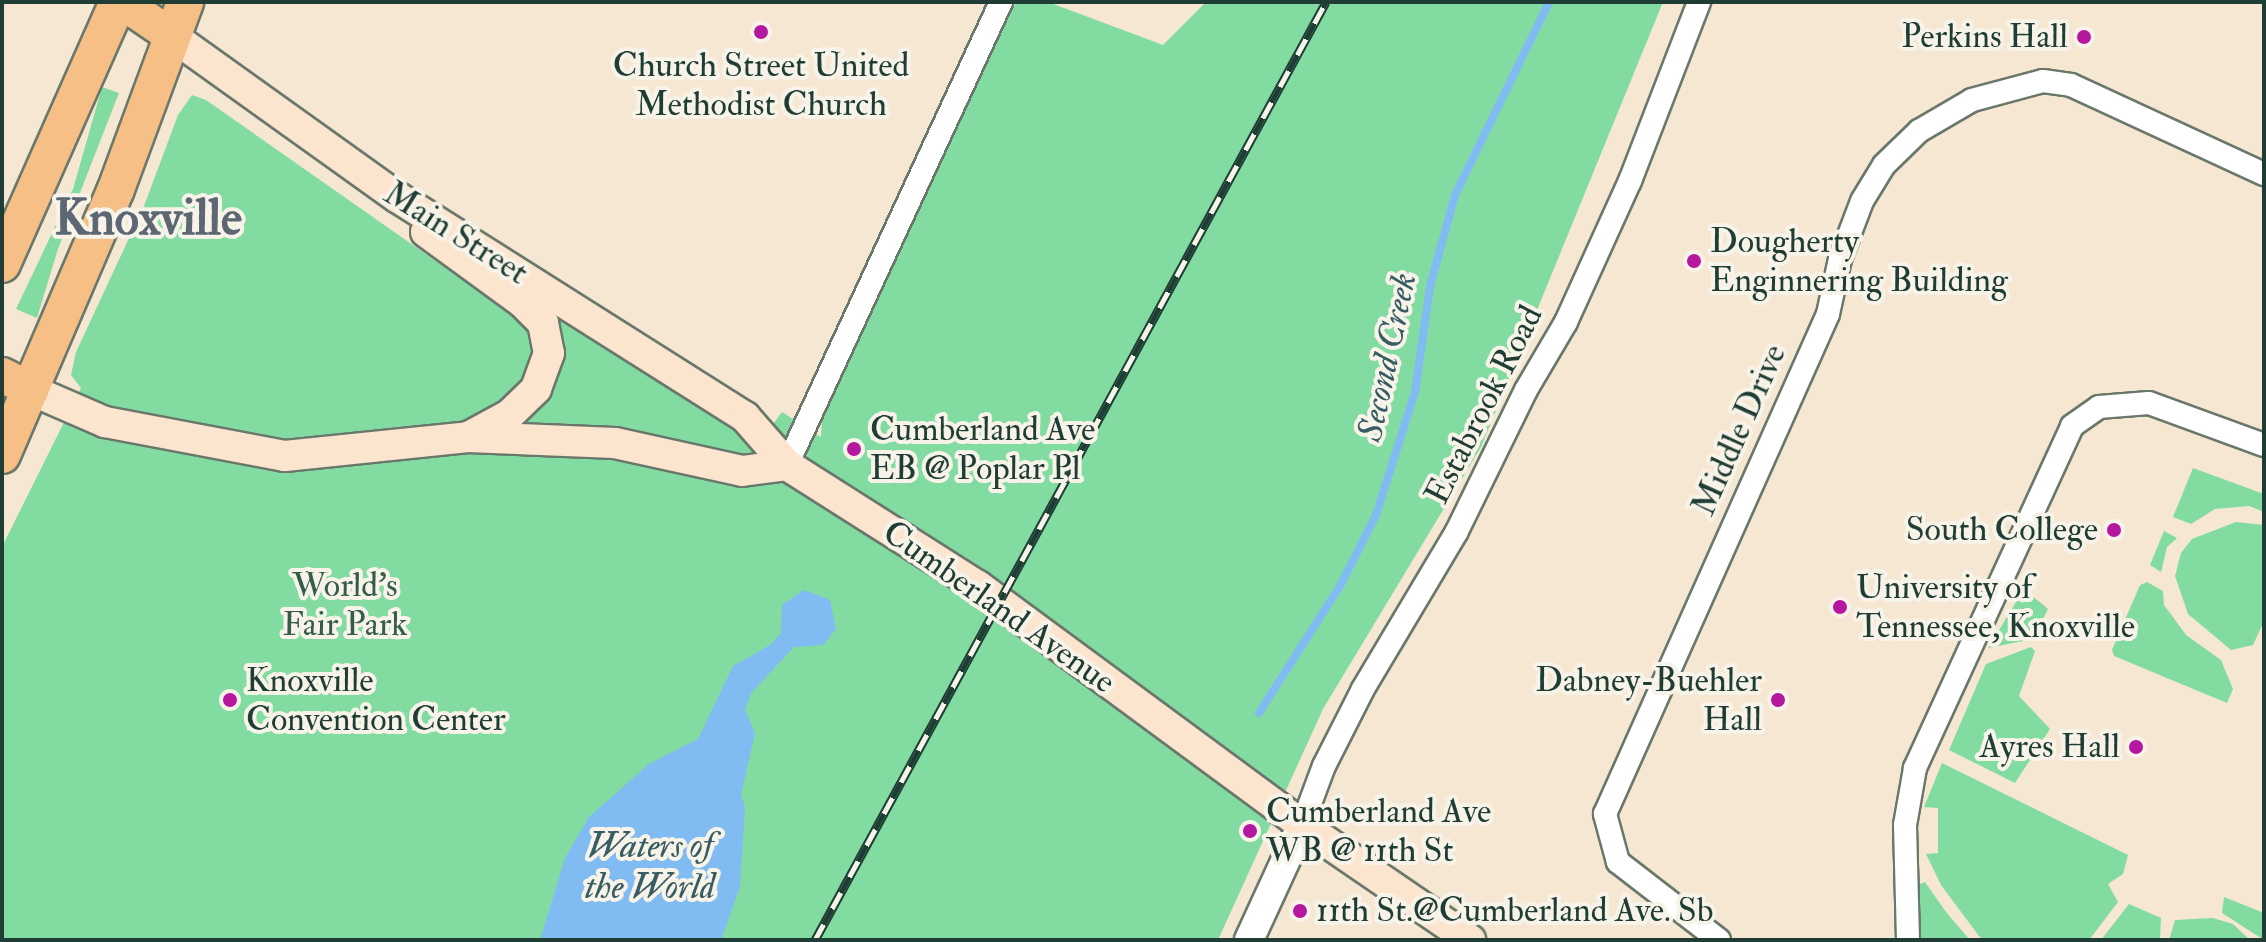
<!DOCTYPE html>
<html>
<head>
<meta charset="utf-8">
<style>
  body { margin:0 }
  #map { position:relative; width:2266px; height:942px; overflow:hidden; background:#f5e7d1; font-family:"IM FELL Double Pica",serif }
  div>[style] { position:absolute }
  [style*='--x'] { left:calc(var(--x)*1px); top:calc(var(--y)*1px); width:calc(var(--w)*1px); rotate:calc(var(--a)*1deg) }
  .green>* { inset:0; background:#82dca2 }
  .water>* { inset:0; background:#80bbf2 }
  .stream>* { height:8px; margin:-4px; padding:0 4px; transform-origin:4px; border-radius:4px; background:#80bbf2 }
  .roads { filter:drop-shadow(2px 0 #6a786b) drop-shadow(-2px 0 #6a786b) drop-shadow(0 2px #6a786b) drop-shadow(0 -2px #6a786b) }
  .minor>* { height:22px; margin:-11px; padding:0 11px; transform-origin:11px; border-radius:11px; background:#fff }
  .tertiary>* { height:28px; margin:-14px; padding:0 14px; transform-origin:14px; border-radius:14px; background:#fff }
  .secondary>* { height:30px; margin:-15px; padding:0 15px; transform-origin:15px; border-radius:15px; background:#fbe5cf }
  .primary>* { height:34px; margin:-17px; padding:0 17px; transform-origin:17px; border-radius:17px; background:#f5bf86 }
  .trunk>* { height:36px; margin:-18px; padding:0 18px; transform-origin:18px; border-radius:18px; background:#f5bf86 }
  .rail>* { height:9px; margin-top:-4.5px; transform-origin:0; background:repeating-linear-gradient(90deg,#f7f3e8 0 18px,#1f3d34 0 36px); box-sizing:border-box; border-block:2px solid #1f3d34 }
  .dots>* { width:22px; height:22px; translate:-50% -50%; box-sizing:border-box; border:4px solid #f7f3e8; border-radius:50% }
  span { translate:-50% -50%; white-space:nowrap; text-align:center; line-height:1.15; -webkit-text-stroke:8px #f7f3e8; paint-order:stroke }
  .poi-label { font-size:34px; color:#1f3d34 }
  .right { translate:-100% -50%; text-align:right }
  .left { translate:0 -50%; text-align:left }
  .street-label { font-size:34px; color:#1f3d34 }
  .park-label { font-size:34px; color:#335d4a }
  .water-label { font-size:36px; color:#375c64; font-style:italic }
  .town-label { font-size:50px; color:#5c6773; font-weight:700 }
  .frame { position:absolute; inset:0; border:4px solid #1f3d34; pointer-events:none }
</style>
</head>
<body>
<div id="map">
  <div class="green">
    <div style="clip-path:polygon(1016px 2px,1048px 2px,1163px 45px,1206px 2px,1663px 2px,1481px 447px,1323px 709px,1218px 940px,2px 940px,2px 547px,81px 388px,71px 375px,76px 352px,144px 206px,178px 115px,192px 95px,206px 100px,507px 311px,566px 321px,758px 445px,782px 412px,821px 437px,822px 417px)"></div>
    <div style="clip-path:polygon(102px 87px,119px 93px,58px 249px,37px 318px,16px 309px,73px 189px)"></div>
    <div style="clip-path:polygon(2193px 468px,2264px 494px,2264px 512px,2249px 506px,2215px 509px,2191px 524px,2173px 517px)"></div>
    <div style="clip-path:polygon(2236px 522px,2264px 525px,2264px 621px,2253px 645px,2231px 650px,2188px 614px,2175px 576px,2181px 553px,2192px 539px)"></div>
    <div style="clip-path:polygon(2164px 531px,2177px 538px,2167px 547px,2161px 572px,2150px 565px)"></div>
    <div style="clip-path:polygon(2147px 582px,2163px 591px,2164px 605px,2186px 635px,2221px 660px,2233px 689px,2227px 703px,2114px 656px,2112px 650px,2140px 585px)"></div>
    <div style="clip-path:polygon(2024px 589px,2048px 609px,2033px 639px,1988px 648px)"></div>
    <div style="clip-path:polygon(2031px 647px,2035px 651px,2019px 696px,2050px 729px,2015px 783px,1949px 750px,1986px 664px)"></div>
    <div style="clip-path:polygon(1942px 763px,2128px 855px,2123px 874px,2108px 884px,2118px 902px,2089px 940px,1984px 940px,1979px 936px,1941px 885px,1926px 854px,1938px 853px,1938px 808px,1924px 807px)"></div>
    <div style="clip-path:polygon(1925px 882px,1946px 912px,1970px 940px,1921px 940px,1915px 886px)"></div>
    <div style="clip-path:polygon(2224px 897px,2264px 913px,2264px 940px,2222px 913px)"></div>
    <div style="clip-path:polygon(2129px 904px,2161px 918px,2160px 940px,2101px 940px)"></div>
    <div style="clip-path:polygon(2213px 918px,2233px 924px,2250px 940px,2169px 940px,2175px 920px)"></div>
  </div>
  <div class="water">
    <div style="clip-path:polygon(804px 590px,830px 600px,836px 629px,823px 645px,794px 647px,751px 693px,745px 710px,755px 733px,741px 795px,745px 807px,740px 887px,721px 940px,540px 940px,565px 858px,589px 817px,649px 764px,698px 739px,733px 666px,770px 645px,781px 633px,782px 605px)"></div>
  </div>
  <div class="stream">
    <div style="--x:1259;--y:713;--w:151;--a:-57.5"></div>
    <div style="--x:1340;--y:586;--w:80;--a:-63.1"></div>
    <div style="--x:1376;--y:515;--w:129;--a:-72.4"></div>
    <div style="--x:1415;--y:392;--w:107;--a:-81.9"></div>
    <div style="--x:1430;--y:286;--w:94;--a:-74.6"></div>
    <div style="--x:1455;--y:195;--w:215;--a:-64"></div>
  </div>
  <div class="roads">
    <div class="minor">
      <div style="--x:787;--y:465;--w:510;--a:-65.19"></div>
      <div style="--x:1302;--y:825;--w:63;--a:-69.6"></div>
      <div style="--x:1324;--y:766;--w:86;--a:-63.1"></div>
      <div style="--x:1363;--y:689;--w:182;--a:-59.2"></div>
      <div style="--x:1456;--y:533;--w:159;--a:-63.9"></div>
      <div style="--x:1526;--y:390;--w:79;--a:-59.5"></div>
      <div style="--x:1566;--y:322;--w:155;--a:-65.6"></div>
      <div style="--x:1630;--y:181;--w:192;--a:-68.9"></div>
      <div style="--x:1719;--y:940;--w:128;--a:-142.3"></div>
      <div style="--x:1618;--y:862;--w:50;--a:-105.2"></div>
      <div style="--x:1605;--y:814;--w:547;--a:-65.96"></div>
      <div style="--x:1828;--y:314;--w:56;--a:-77.7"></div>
      <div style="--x:1840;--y:259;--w:62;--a:-69.2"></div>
      <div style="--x:1862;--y:201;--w:42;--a:-58.6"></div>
      <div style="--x:1884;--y:165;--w:49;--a:-44.2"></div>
      <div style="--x:1919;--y:131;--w:61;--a:-30.3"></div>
      <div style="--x:1972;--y:100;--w:73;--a:-15"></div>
      <div style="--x:2043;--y:81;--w:28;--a:8"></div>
      <div style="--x:2071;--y:85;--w:213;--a:24.8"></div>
      <div style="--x:1908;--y:940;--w:115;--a:-91.5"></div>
      <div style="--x:1905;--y:825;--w:58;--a:-80"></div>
      <div style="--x:1915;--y:768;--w:376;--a:-65.3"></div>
      <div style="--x:2072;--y:426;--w:33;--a:-35"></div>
      <div style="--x:2099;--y:407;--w:50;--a:-4.6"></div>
      <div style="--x:2149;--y:403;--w:122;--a:20.1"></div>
    </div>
    <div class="tertiary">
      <div style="--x:1249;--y:940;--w:127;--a:-65.3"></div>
    </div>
    <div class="secondary">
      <div style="--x:172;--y:36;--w:277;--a:35.6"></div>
      <div style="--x:397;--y:197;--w:412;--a:32.3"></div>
      <div style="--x:745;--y:417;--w:64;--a:48.8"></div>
      <div style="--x:787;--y:465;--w:226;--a:32.4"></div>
      <div style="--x:978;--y:586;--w:403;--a:36.4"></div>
      <div style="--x:1302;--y:825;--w:204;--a:34.4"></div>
      <div style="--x:426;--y:232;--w:119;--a:36.1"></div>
      <div style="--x:522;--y:302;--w:30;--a:45"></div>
      <div style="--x:543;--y:323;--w:31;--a:79"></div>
      <div style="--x:549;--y:353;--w:38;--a:110"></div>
      <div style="--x:536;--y:389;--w:37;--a:136"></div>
      <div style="--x:509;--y:415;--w:44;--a:151.7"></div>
      <div style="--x:31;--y:390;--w:81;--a:23.4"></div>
      <div style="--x:105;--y:422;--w:183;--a:10.7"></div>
      <div style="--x:285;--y:456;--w:184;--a:-5.9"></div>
      <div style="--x:468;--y:437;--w:147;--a:2.3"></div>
      <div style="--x:615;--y:443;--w:130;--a:12.4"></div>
      <div style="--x:742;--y:471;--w:45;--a:-7.6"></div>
    </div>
    <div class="primary">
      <div style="--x:122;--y:2;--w:60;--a:34.2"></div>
      <div style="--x:2;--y:375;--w:33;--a:27"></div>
    </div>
    <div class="trunk">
      <div style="--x:2;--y:264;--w:287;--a:-66.1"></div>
      <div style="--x:2;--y:455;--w:289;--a:-66.8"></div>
      <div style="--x:116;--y:189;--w:199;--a:-69.7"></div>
    </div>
  </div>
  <div class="rail">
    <div style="--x:815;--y:940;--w:1068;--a:-61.42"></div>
  </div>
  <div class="dots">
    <div style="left:761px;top:32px;background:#b5179e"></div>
    <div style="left:2084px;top:37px;background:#b5179e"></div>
    <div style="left:1694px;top:261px;background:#b5179e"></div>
    <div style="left:854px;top:449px;background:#b5179e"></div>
    <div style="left:2114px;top:530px;background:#b5179e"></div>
    <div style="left:1840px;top:607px;background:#b5179e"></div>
    <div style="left:230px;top:700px;background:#b5179e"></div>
    <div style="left:1778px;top:700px;background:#b5179e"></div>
    <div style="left:2136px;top:747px;background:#b5179e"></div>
    <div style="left:1250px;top:831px;background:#b5179e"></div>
    <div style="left:1300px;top:911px;background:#b5179e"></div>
  </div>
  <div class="poi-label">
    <span class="right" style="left:2068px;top:37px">Perkins Hall</span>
    <span style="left:761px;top:85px">Church Street United<br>Methodist Church</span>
    <span class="left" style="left:1710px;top:261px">Dougherty<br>Enginnering Building</span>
    <span class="left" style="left:870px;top:449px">Cumberland Ave<br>EB @ Poplar Pl</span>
    <span class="right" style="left:2098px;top:530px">South College</span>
    <span class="left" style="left:1856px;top:607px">University of<br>Tennessee, Knoxville</span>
    <span class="left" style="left:246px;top:700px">Knoxville<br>Convention Center</span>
    <span class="right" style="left:1762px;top:700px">Dabney-Buehler<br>Hall</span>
    <span class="right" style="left:2120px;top:747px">Ayres Hall</span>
    <span class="left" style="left:1266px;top:831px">Cumberland Ave<br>WB @ 11th St</span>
    <span class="left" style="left:1316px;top:911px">11th St.@Cumberland Ave. Sb</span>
  </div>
  <div class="street-label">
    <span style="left:456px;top:233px;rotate:32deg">Main Street</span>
    <span style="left:1484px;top:405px;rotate:-63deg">Estabrook Road</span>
    <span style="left:1739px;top:430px;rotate:-66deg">Middle Drive</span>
    <span style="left:999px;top:607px;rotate:35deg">Cumberland Avenue</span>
  </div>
  <div class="park-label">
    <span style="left:345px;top:605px">World's<br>Fair Park</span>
  </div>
  <div class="water-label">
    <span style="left:1387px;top:357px;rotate:-78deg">Second Creek</span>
    <span style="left:650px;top:866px">Waters of<br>the World</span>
  </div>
  <div class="town-label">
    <span style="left:148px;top:219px">Knoxville</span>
  </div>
  <div class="frame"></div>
</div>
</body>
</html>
